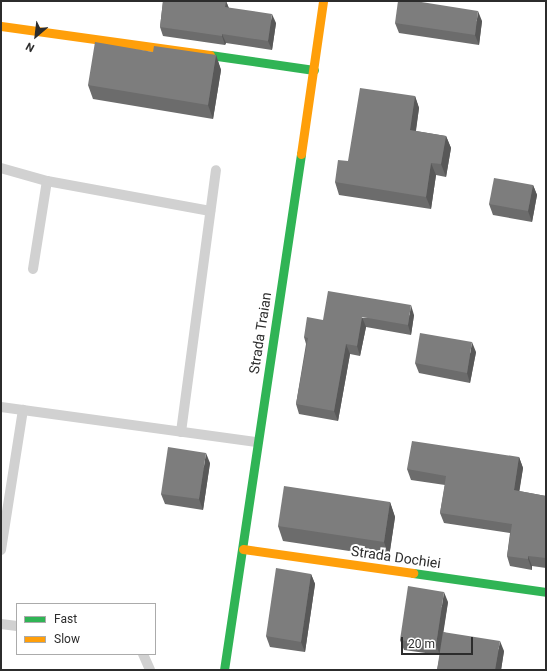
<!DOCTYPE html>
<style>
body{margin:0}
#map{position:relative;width:547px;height:671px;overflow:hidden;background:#fff;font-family:Roboto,sans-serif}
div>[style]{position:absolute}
.lane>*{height:10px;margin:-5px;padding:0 5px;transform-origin:5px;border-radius:5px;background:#d1d1d1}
.fast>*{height:9px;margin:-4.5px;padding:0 4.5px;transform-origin:4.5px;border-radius:4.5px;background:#30b455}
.slow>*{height:9px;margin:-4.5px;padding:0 4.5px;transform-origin:4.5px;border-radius:4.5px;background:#ff9f0a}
.wall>*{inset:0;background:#6c6c6c}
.shaded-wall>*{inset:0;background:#585858}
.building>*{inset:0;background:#7d7d7d}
span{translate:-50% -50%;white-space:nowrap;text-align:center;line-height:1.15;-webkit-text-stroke:4px #fff;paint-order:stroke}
.street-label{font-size:14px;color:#2c2c2c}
.frame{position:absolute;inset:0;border:2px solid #2c2c2c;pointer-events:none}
.legend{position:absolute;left:16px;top:603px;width:140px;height:52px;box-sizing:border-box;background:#fff;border:1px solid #ababab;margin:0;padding:5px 7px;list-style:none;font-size:12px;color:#2c2c2c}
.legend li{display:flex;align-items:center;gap:8px;height:20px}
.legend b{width:20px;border:1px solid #ababab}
.north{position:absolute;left:16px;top:16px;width:40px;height:40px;-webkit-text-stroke:3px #fff;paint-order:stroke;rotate:208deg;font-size:11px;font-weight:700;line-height:16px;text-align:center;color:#2c2c2c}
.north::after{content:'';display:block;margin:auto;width:14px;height:18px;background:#2c2c2c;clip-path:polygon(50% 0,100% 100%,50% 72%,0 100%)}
.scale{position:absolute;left:401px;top:637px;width:72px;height:18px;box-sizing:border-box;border:2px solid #2c2c2c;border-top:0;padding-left:5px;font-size:12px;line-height:14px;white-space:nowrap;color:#2c2c2c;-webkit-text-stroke:3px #fff;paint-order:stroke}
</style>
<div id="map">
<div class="lane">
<div style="left:1px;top:168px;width:48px;rotate:15.8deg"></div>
<div style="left:47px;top:181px;width:166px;rotate:10.4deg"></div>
<div style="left:33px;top:269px;width:89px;rotate:-81deg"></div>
<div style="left:1px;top:407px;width:259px;rotate:7.8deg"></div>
<div style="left:181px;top:432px;width:264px;rotate:-82.4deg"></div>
<div style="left:1px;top:550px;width:142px;rotate:-81.1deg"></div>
<div style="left:1px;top:624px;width:16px;rotate:7deg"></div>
<div style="left:143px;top:654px;width:17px;rotate:66deg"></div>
</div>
<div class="fast">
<div style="left:210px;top:55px;width:105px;rotate:8.2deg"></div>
<div style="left:413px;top:573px;width:134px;rotate:8.1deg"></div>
<div style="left:224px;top:670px;width:522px;rotate:-81.51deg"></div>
</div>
<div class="slow">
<div style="left:1px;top:26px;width:211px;rotate:7.9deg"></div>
<div style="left:301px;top:154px;width:155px;rotate:-81.8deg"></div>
<div style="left:243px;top:549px;width:172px;rotate:8deg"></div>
</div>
<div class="wall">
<div style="clip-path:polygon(163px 1px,226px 1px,229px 8px,276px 23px,272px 50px,226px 43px,225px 45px,163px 36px,160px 27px)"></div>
<div style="clip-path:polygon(482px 21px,479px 45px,399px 33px,395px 23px)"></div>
<div style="clip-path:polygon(153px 52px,216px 55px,221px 70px,213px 119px,93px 99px,88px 85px)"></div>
<div style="clip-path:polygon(415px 96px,419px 108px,416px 131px,446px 136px,451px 148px,446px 177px,436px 175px,431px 209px,339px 195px,335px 182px,348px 161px)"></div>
<div style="clip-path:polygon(533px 185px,537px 195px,532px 222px,493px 215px,489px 204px)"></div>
<div style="clip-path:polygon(414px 315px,411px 335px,366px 327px,360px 356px,350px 354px,338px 421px,299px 414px,296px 404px,306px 344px,304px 337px,323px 320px)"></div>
<div style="clip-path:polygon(476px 352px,470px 383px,419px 373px,415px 363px)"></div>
<div style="clip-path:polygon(519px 457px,523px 468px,519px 491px,546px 496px,546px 568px,532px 566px,532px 570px,510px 566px,507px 556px,510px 533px,444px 523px,440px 513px,445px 485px,411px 480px,407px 469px)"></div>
<div style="clip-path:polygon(210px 463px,203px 510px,165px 504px,161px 494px)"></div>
<div style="clip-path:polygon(390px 502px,395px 517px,389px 557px,283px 541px,278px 526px)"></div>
<div style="clip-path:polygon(311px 574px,315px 584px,305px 652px,270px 647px,266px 636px)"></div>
<div style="clip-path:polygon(448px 602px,443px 632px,504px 651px,501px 670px,437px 670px,440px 655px,404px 650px,400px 640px)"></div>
</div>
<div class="shaded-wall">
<div style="clip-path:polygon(226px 1px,229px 9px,225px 7px)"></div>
<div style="clip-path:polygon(478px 11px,482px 21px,479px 45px,475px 35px)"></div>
<div style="clip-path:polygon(272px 14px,276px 23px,272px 50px,268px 41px)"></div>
<div style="clip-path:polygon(222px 34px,226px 43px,225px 45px,222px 36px)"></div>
<div style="clip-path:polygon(216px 55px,221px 70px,213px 119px,208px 105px)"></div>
<div style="clip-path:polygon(415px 96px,419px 108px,414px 142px,410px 130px)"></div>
<div style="clip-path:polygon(446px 136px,451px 148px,446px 177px,441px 164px)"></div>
<div style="clip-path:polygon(431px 163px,436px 175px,431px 209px,426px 197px)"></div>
<div style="clip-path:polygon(533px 185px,537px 195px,532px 222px,528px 211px)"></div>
<div style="clip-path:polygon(411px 305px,414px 315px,411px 335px,408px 325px)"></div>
<div style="clip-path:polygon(362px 317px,366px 327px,360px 356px,357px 346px)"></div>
<div style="clip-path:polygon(472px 342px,476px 352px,470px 383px,467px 373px)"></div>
<div style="clip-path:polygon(346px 344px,350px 354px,338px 421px,334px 411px)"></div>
<div style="clip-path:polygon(206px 453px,210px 463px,203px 510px,199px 499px)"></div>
<div style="clip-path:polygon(519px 457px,523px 468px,518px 500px,514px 490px)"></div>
<div style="clip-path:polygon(390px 502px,395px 517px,389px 557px,384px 542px)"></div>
<div style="clip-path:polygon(528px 556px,532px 566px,532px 570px,528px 559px)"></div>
<div style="clip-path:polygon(311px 574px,315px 584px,305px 652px,301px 642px)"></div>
<div style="clip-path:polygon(444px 592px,448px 602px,440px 655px,436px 645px)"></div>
<div style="clip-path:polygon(500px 641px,504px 651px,501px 670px,495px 670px)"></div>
</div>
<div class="building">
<div style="clip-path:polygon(163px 1px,226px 1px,225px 7px,272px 14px,268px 41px,222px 34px,222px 36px,160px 27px)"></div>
<div style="clip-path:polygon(398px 1px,415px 1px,478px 11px,475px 35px,395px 23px)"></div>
<div style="clip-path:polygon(95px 42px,153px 52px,154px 46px,216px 55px,208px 105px,88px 85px)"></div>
<div style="clip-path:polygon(360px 88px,415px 96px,410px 130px,446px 136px,441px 164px,431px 163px,426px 197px,335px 182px,338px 160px,348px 161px)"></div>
<div style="clip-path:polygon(494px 178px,533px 185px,528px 211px,489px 204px)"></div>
<div style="clip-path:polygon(328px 291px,411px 305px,408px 325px,362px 317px,357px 346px,346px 344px,334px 411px,296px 404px,308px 338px,304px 337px,307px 317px,323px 320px)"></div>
<div style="clip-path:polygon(420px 333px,472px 342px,467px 373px,415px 363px)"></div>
<div style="clip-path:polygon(412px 441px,519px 457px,514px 490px,546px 496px,546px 558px,528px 556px,528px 559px,507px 556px,512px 524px,440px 513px,446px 476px,407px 469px)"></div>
<div style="clip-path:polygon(168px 447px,206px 453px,199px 499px,161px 494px)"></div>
<div style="clip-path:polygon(284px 486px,390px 502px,384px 542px,278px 526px)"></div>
<div style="clip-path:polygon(276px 568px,311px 574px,301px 642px,266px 636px)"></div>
<div style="clip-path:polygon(408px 586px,444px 592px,436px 645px,400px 640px)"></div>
<div style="clip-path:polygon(443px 632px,500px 641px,495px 670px,437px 670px)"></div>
</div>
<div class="street-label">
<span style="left:260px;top:333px;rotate:-81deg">Strada Traian</span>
<span style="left:396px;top:557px;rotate:8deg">Strada Dochiei</span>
</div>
<div class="frame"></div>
<ul class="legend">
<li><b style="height:5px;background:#30b455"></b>Fast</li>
<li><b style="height:5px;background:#ff9f0a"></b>Slow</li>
</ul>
<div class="north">N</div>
<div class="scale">20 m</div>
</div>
